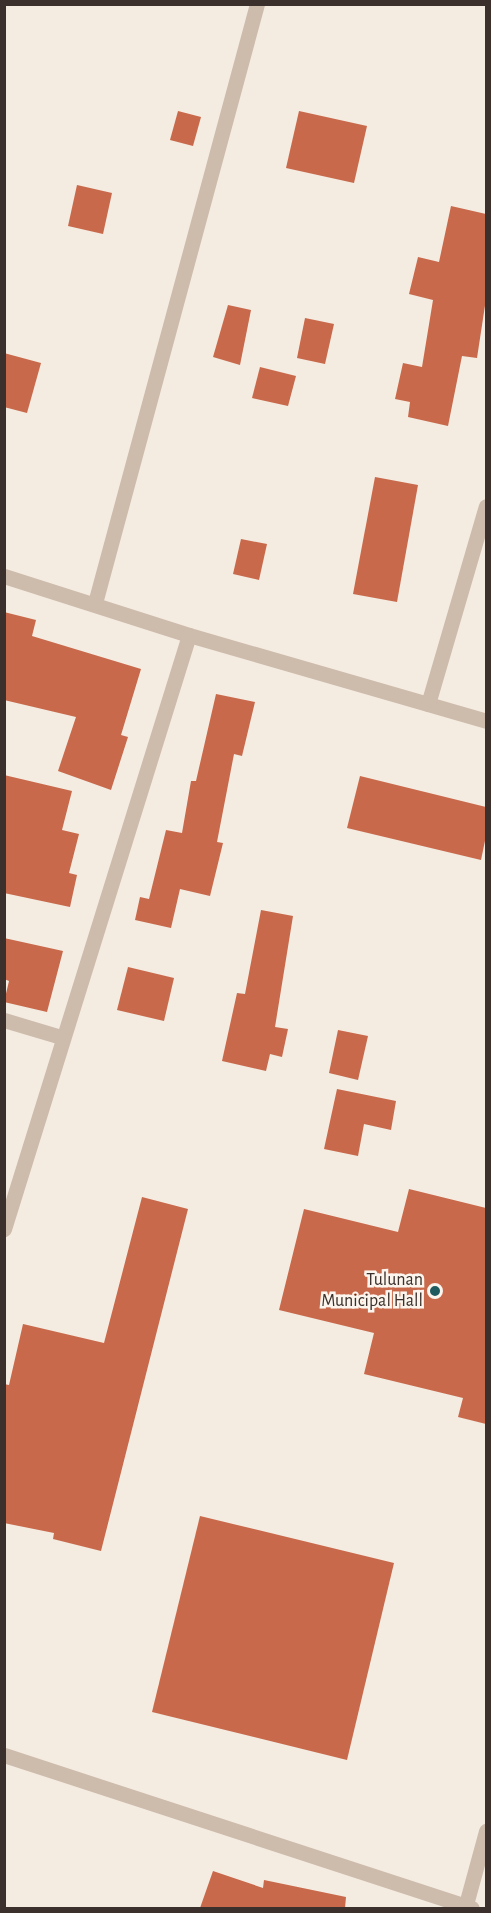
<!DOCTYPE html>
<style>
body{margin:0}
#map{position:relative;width:491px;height:1913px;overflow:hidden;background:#f4ebe1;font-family:"Alegreya Sans",sans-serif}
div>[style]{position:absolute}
.building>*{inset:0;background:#c8694b}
.minor>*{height:15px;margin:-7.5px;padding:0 7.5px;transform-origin:7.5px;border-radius:7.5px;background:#cdbbac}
.dots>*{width:16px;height:16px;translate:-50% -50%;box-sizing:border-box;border:3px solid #fbf5ee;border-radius:50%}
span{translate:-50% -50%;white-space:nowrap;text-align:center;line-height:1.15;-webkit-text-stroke:5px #fbf5ee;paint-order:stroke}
.poi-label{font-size:18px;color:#3b302b}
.right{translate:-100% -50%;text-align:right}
.frame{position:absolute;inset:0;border:6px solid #3b302b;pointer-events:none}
</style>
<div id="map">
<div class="building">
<div style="clip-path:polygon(178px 111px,201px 117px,193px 146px,170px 140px)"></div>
<div style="clip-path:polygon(299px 111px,367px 126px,354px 183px,286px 168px)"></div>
<div style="clip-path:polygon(77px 185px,112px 193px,103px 234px,68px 226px)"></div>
<div style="clip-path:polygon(451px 206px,486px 214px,486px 299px,477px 358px,462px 356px,448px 426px,408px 417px,410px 402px,395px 399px,403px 363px,422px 367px,433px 300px,409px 294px,418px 257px,439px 262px)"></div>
<div style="clip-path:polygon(228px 305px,251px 310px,240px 365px,213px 357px)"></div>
<div style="clip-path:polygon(305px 318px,334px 324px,325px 364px,297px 358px)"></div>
<div style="clip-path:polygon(4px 353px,41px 363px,27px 413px,4px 407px)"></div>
<div style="clip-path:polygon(260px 367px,296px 376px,288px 406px,252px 398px)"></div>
<div style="clip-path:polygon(375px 477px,418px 485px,397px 602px,353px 594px)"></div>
<div style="clip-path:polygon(241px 539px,267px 544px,259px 580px,233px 574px)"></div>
<div style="clip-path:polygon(4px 612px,36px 620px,32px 636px,141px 669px,121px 735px,128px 737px,111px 790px,58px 771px,76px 717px,4px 700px)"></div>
<div style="clip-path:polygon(216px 694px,255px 702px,242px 756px,234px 754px,217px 842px,223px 843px,210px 896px,180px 889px,171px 928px,135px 920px,140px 897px,149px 899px,166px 830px,182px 833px,191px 781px,196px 781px)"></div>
<div style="clip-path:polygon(4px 775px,72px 791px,62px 830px,79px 834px,69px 873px,77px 875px,70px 907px,4px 893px)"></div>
<div style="clip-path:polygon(360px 776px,486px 807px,486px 836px,481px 860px,347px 828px)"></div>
<div style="clip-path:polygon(261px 910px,293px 916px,275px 1027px,288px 1029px,282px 1057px,270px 1054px,266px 1071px,222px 1061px,237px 993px,245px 994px)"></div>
<div style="clip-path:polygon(4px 938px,63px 951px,47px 1012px,4px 1002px,9px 981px,4px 979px)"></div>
<div style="clip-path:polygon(128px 967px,174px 978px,164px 1021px,117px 1010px)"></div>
<div style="clip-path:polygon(338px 1030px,368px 1036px,358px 1080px,329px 1073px)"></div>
<div style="clip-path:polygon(337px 1089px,396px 1101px,391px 1130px,364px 1124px,358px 1156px,324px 1149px)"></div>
<div style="clip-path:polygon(409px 1189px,486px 1208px,486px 1424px,458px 1417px,463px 1398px,364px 1374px,374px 1333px,279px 1310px,304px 1209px,398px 1232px)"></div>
<div style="clip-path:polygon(142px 1197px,188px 1209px,101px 1551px,53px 1539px,54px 1533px,4px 1523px,4px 1384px,9px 1385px,23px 1324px,104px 1343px)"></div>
<div style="clip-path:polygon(200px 1516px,394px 1563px,347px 1760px,152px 1712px)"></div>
<div style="clip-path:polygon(213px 1871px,263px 1888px,264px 1880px,346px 1897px,345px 1908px,200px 1908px)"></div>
</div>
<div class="minor">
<div style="left:4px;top:576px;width:194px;rotate:17.7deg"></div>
<div style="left:189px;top:635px;width:309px;rotate:16.1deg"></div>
<div style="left:95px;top:603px;width:621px;rotate:-74.87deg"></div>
<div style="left:428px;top:704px;width:206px;rotate:-73.7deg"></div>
<div style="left:4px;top:1020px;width:59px;rotate:16.6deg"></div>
<div style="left:4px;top:1229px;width:622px;rotate:-72.7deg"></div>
<div style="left:4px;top:1755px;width:492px;rotate:18.1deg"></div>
<div style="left:465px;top:1908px;width:80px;rotate:-74.7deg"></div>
</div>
<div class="dots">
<div style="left:435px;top:1291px;background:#1f5a5e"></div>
</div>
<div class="poi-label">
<span class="right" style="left:423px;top:1291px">Tulunan<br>Municipal Hall</span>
</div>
<div class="frame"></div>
</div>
